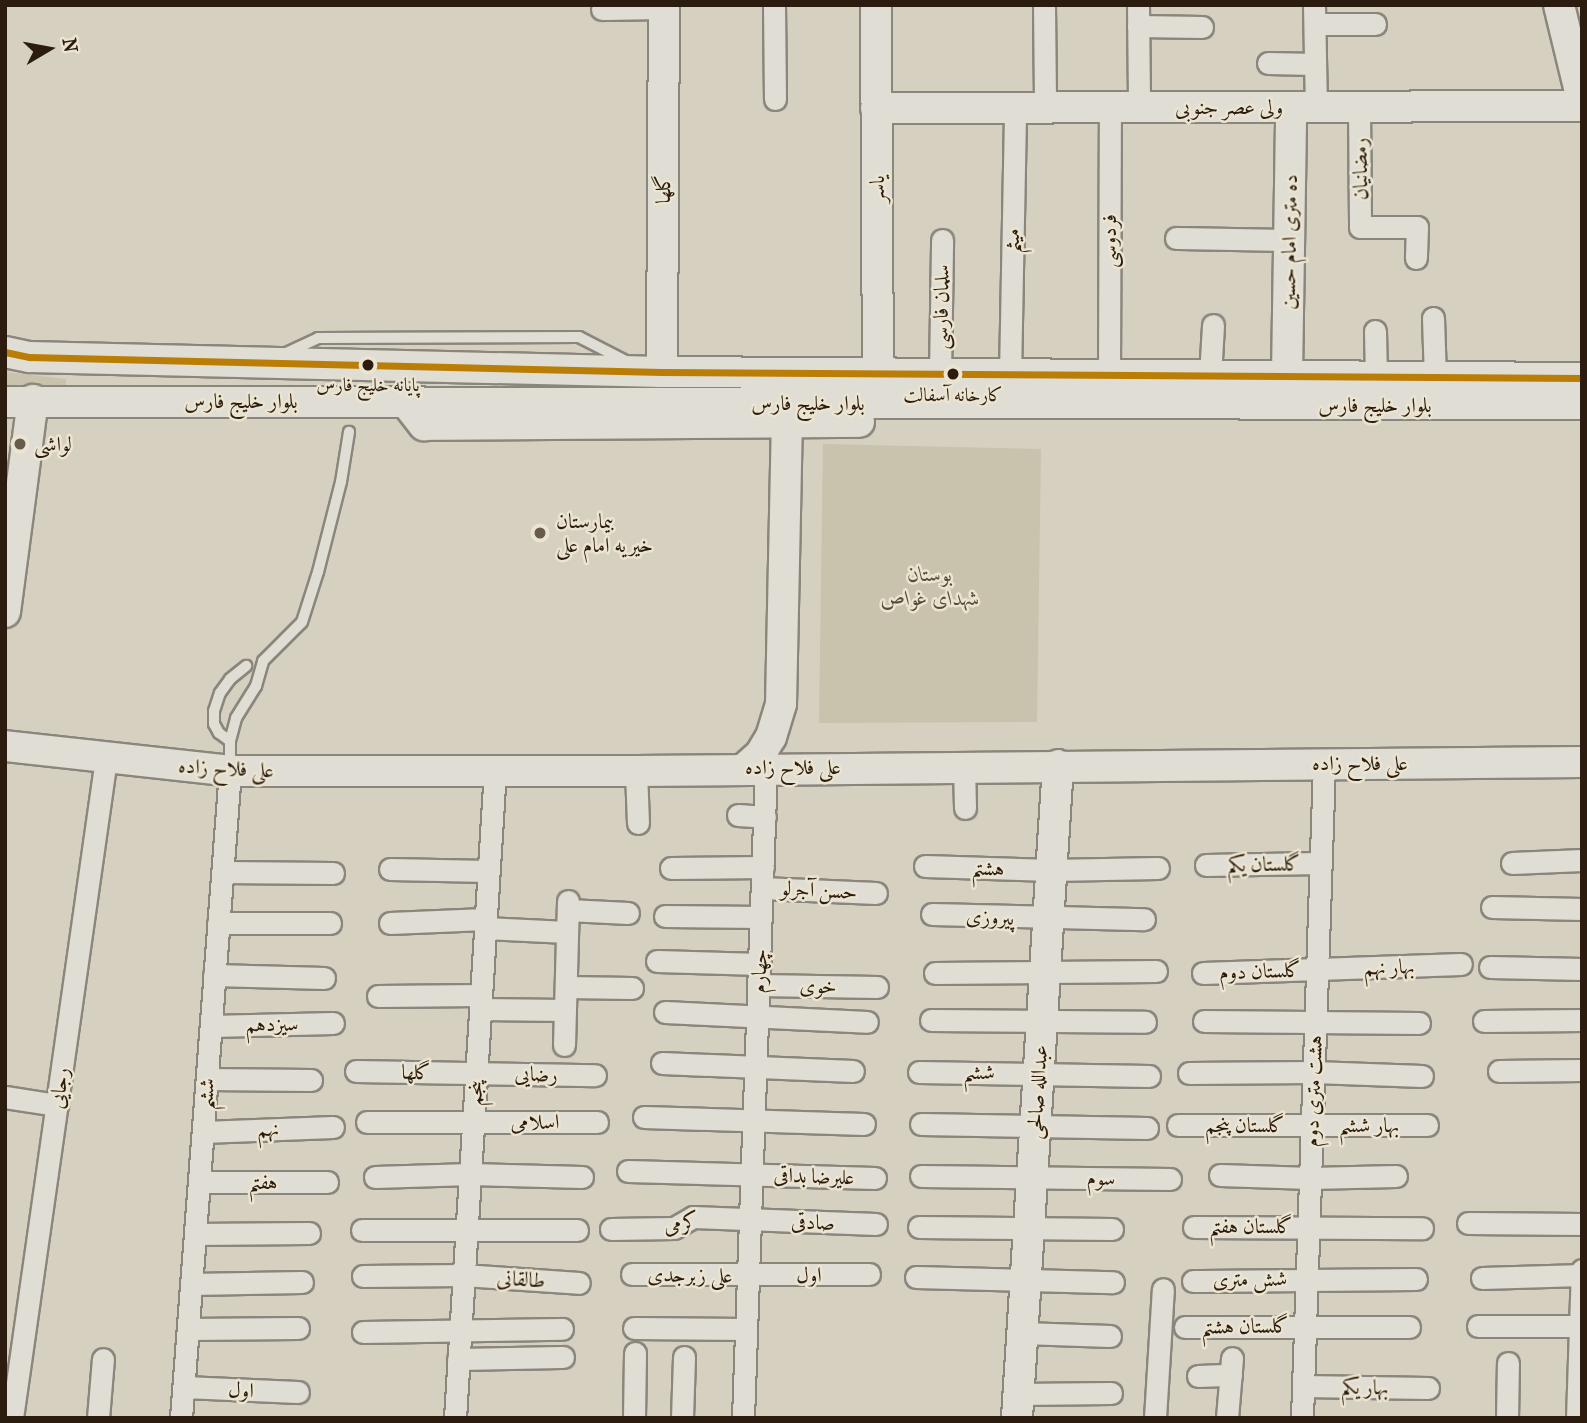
<!DOCTYPE html>
<meta charset="utf-8">
<style>
body{margin:0}
#map{position:relative;width:1587px;height:1423px;overflow:hidden;background:#d5d0c0;font-family:"IM FELL French Canon",Amiri,serif}
div>[style]{position:absolute}
.green>*{inset:0;background:#c9c2ac}
.roads{filter:drop-shadow(2px 0 #8b867c) drop-shadow(-2px 0 #8b867c) drop-shadow(0 2px #8b867c) drop-shadow(0 -2px #8b867c)}
.lane>*{height:10px;margin:-5px;padding:0 5px;transform-origin:5px;border-radius:5px;background:#e0ddd4}
.street>*{height:21px;margin:-10.5px;padding:0 10.5px;transform-origin:10.5px;border-radius:10.5px;background:#e0ddd4}
.secondary>*{height:30px;margin:-15px;padding:0 15px;transform-origin:15px;border-radius:15px;background:#e0ddd4}
.bus-1>*{height:7px;margin:-3.5px;padding:0 3.5px;transform-origin:3.5px;border-radius:3.5px;background:#ba7d05}
.dots>*{width:19px;height:19px;translate:-50% -50%;box-sizing:border-box;border:4px solid #eae4d0;border-radius:50%}
span{translate:-50% -50%;white-space:nowrap;text-align:center;line-height:1.15;-webkit-text-stroke:5px #eae4d0;paint-order:stroke}
.bus-label{font-size:19px;color:#2c1c10}
.street-label{font-size:21px;color:#2c1c10}
.poi-label{font-size:21px;color:#2c1c10}
.left{translate:0 -50%;text-align:left}
.park-label{font-size:21px;color:#584a3a;font-style:italic}
.frame{position:absolute;inset:0;border:7px solid #2c1c10;pointer-events:none}
.north{position:absolute;left:14px;top:14px;width:70px;height:70px;-webkit-text-stroke:5px #eae4d0;paint-order:stroke;rotate:80deg;font-size:19px;font-weight:700;line-height:28px;text-align:center;color:#2c1c10}
.north::after{content:'';display:block;margin:auto;width:24px;height:32px;background:#2c1c10;clip-path:polygon(50% 0,100% 100%,50% 72%,0 100%)}
</style>
<div id="map">
<div class="green">
<div style="clip-path:polygon(5px 372px,66px 379px,66px 388px,5px 388px)"></div>
<div style="clip-path:polygon(823px 444px,1041px 449px,1037px 722px,819px 723px)"></div>
</div>
<div class="roads">
<div class="lane">
<div style="left:284px;top:354px;width:38px;rotate:-25deg"></div>
<div style="left:318px;top:338px;width:261px;rotate:-0.2deg"></div>
<div style="left:579px;top:337px;width:53px;rotate:27.1deg"></div>
<div style="left:230px;top:741px;width:14px;rotate:-144deg"></div>
<div style="left:219px;top:733px;width:10px;rotate:-119deg"></div>
<div style="left:214px;top:724px;width:13px;rotate:-90deg"></div>
<div style="left:214px;top:711px;width:19px;rotate:-72deg"></div>
<div style="left:220px;top:693px;width:17px;rotate:-54deg"></div>
<div style="left:230px;top:679px;width:21px;rotate:-39deg"></div>
<div style="left:230px;top:768px;width:27px;rotate:-90deg"></div>
<div style="left:230px;top:741px;width:24px;rotate:-75deg"></div>
<div style="left:236px;top:718px;width:38px;rotate:-58deg"></div>
<div style="left:256px;top:686px;width:26px;rotate:-74deg"></div>
<div style="left:263px;top:661px;width:55px;rotate:-45deg"></div>
<div style="left:302px;top:622px;width:52px;rotate:-72.3deg"></div>
<div style="left:318px;top:572px;width:93px;rotate:-75.7deg"></div>
<div style="left:341px;top:482px;width:51px;rotate:-80.9deg"></div>
</div>
<div class="street">
<div style="left:774px;top:5px;width:94px;rotate:89.4deg"></div>
<div style="left:1044px;top:5px;width:103px;rotate:89.4deg"></div>
<div style="left:1138px;top:5px;width:103px;rotate:89.4deg"></div>
<div style="left:1314px;top:5px;width:102px;rotate:88.9deg"></div>
<div style="left:602px;top:9px;width:62px;rotate:-0.9deg"></div>
<div style="left:1315px;top:24px;width:60px"></div>
<div style="left:1138px;top:26px;width:64px;rotate:0.9deg"></div>
<div style="left:1268px;top:63px;width:47px;rotate:1.2deg"></div>
<div style="left:1359px;top:107px;width:120px;rotate:89.5deg"></div>
<div style="left:1360px;top:227px;width:57px"></div>
<div style="left:1417px;top:227px;width:31px;rotate:92deg"></div>
<div style="left:1176px;top:238px;width:113px;rotate:1deg"></div>
<div style="left:1433px;top:318px;width:59px;rotate:88.1deg"></div>
<div style="left:1375px;top:331px;width:46px;rotate:88.8deg"></div>
<div style="left:940px;top:374px;width:134px;rotate:-89.1deg"></div>
<div style="left:1010px;top:375px;width:267px;rotate:-88.9deg"></div>
<div style="left:1109px;top:375px;width:267px;rotate:-89.8deg"></div>
<div style="left:1210px;top:376px;width:51px;rotate:-86.6deg"></div>
<div style="left:964px;top:766px;width:42px;rotate:88.6deg"></div>
<div style="left:636px;top:771px;width:52px;rotate:87.8deg"></div>
<div style="left:738px;top:815px;width:27px;rotate:4deg"></div>
<div style="left:1512px;top:863px;width:70px;rotate:-2.5deg"></div>
<div style="left:1206px;top:865px;width:115px;rotate:-1deg"></div>
<div style="left:925px;top:866px;width:126px;rotate:1.8deg"></div>
<div style="left:1051px;top:870px;width:107px;rotate:-1.1deg"></div>
<div style="left:671px;top:868px;width:92px;rotate:-0.6deg"></div>
<div style="left:390px;top:869px;width:98px;rotate:1.2deg"></div>
<div style="left:222px;top:872px;width:111px;rotate:0.5deg"></div>
<div style="left:762px;top:888px;width:114px;rotate:2.5deg"></div>
<div style="left:1492px;top:907px;width:90px;rotate:1.3deg"></div>
<div style="left:568px;top:910px;width:60px;rotate:2.9deg"></div>
<div style="left:932px;top:914px;width:212px;rotate:1.4deg"></div>
<div style="left:665px;top:916px;width:96px;rotate:0.6deg"></div>
<div style="left:218px;top:923px;width:112px"></div>
<div style="left:390px;top:923px;width:95px;rotate:-2.4deg"></div>
<div style="left:485px;top:928px;width:82px;rotate:2.8deg"></div>
<div style="left:657px;top:961px;width:103px;rotate:1.7deg"></div>
<div style="left:1490px;top:967px;width:92px;rotate:1.2deg"></div>
<div style="left:935px;top:973px;width:221px;rotate:-0.5deg"></div>
<div style="left:1203px;top:973px;width:258px;rotate:-2deg"></div>
<div style="left:214px;top:975px;width:110px;rotate:1.6deg"></div>
<div style="left:759px;top:985px;width:118px;rotate:1deg"></div>
<div style="left:566px;top:987px;width:66px;rotate:0.9deg"></div>
<div style="left:378px;top:996px;width:103px;rotate:-0.6deg"></div>
<div style="left:480px;top:1009px;width:85px;rotate:0.7deg"></div>
<div style="left:665px;top:1012px;width:202px;rotate:2.8deg"></div>
<div style="left:931px;top:1020px;width:214px;rotate:0.5deg"></div>
<div style="left:1204px;top:1021px;width:215px;rotate:0.5deg"></div>
<div style="left:1484px;top:1021px;width:98px;rotate:-0.6deg"></div>
<div style="left:211px;top:1026px;width:122px;rotate:-1.4deg"></div>
<div style="left:564px;top:1045px;width:144px;rotate:-88.4deg"></div>
<div style="left:662px;top:1063px;width:191px;rotate:2.4deg"></div>
<div style="left:356px;top:1071px;width:239px;rotate:1deg"></div>
<div style="left:1499px;top:1071px;width:83px;rotate:-0.7deg"></div>
<div style="left:919px;top:1072px;width:230px;rotate:1deg"></div>
<div style="left:1189px;top:1073px;width:125px;rotate:-0.5deg"></div>
<div style="left:1314px;top:1072px;width:108px;rotate:2.1deg"></div>
<div style="left:207px;top:1079px;width:104px;rotate:0.6deg"></div>
<div style="left:5px;top:1097px;width:53px;rotate:8.7deg"></div>
<div style="left:644px;top:1117px;width:220px;rotate:1.8deg"></div>
<div style="left:367px;top:1122px;width:230px"></div>
<div style="left:921px;top:1124px;width:226px;rotate:1deg"></div>
<div style="left:1178px;top:1125px;width:249px"></div>
<div style="left:203px;top:1132px;width:130px;rotate:-2.2deg"></div>
<div style="left:628px;top:1171px;width:247px;rotate:1.6deg"></div>
<div style="left:1220px;top:1175px;width:90px;rotate:1.9deg"></div>
<div style="left:1310px;top:1178px;width:86px;rotate:-1.3deg"></div>
<div style="left:921px;top:1176px;width:249px;rotate:0.7deg"></div>
<div style="left:375px;top:1177px;width:95px;rotate:-1.8deg"></div>
<div style="left:470px;top:1174px;width:112px;rotate:1.5deg"></div>
<div style="left:199px;top:1182px;width:128px"></div>
<div style="left:1468px;top:1223px;width:114px;rotate:0.5deg"></div>
<div style="left:919px;top:1227px;width:193px;rotate:0.6deg"></div>
<div style="left:1194px;top:1227px;width:228px;rotate:0.3deg"></div>
<div style="left:611px;top:1229px;width:63px;rotate:-0.9deg"></div>
<div style="left:674px;top:1228px;width:22px;rotate:-30deg"></div>
<div style="left:693px;top:1217px;width:183px;rotate:2.2deg"></div>
<div style="left:362px;top:1230px;width:215px"></div>
<div style="left:195px;top:1234px;width:114px;rotate:-0.5deg"></div>
<div style="left:632px;top:1274px;width:237px"></div>
<div style="left:363px;top:1276px;width:100px;rotate:-0.6deg"></div>
<div style="left:463px;top:1275px;width:116px;rotate:3.9deg"></div>
<div style="left:916px;top:1277px;width:197px;rotate:1.5deg"></div>
<div style="left:1482px;top:1278px;width:100px;rotate:-1.7deg"></div>
<div style="left:1193px;top:1281px;width:223px;rotate:-0.5deg"></div>
<div style="left:191px;top:1284px;width:111px;rotate:-1deg"></div>
<div style="left:1478px;top:1326px;width:104px"></div>
<div style="left:1185px;top:1327px;width:224px"></div>
<div style="left:634px;top:1328px;width:112px;rotate:0.5deg"></div>
<div style="left:188px;top:1329px;width:110px;rotate:-0.5deg"></div>
<div style="left:363px;top:1332px;width:199px;rotate:-0.9deg"></div>
<div style="left:1023px;top:1333px;width:87px;rotate:2deg"></div>
<div style="left:458px;top:1359px;width:105px;rotate:-1.1deg"></div>
<div style="left:1198px;top:1376px;width:33px;rotate:-2deg"></div>
<div style="left:1303px;top:1386px;width:125px;rotate:0.9deg"></div>
<div style="left:184px;top:1387px;width:114px;rotate:2.5deg"></div>
<div style="left:1019px;top:1394px;width:92px;rotate:-0.6deg"></div>
<div style="left:12px;top:1418px;width:667px;rotate:-81.89deg"></div>
<div style="left:98px;top:1418px;width:59px;rotate:-85.2deg"></div>
<div style="left:181px;top:1418px;width:649px;rotate:-85.67deg"></div>
<div style="left:455px;top:1418px;width:650px;rotate:-86.47deg"></div>
<div style="left:634px;top:1418px;width:65px;rotate:-89.1deg"></div>
<div style="left:682px;top:1418px;width:61px;rotate:-88.1deg"></div>
<div style="left:743px;top:1418px;width:651px;rotate:-87.98deg"></div>
<div style="left:1155px;top:1418px;width:129px;rotate:-86.5deg"></div>
<div style="left:1227px;top:1418px;width:60px;rotate:-85.2deg"></div>
<div style="left:1302px;top:1418px;width:654px;rotate:-88.07deg"></div>
<div style="left:1507px;top:1418px;width:55px;rotate:-89deg"></div>
<div style="left:1577px;top:1418px;width:148px;rotate:-88.1deg"></div>
</div>
<div class="secondary">
<div style="left:876px;top:5px;width:369px;rotate:89.7deg"></div>
<div style="left:1559px;top:5px;width:98px;rotate:76.4deg"></div>
<div style="left:876px;top:108px;width:706px;rotate:-0.16deg"></div>
<div style="left:5px;top:352px;width:25px;rotate:12deg"></div>
<div style="left:29px;top:357px;width:633px;rotate:1.36deg"></div>
<div style="left:662px;top:372px;width:920px;rotate:0.37deg"></div>
<div style="left:662px;top:372px;width:367px;rotate:-89.7deg"></div>
<div style="left:1287px;top:376px;width:269px;rotate:-89.1deg"></div>
<div style="left:405px;top:401px;width:31px;rotate:52deg"></div>
<div style="left:424px;top:425px;width:435px;rotate:-0.4deg"></div>
<div style="left:5px;top:402px;width:1577px;rotate:0.07deg"></div>
<div style="left:5px;top:612px;width:214px;rotate:-82.5deg"></div>
<div style="left:5px;top:746px;width:226px;rotate:6.3deg"></div>
<div style="left:230px;top:771px;width:406px"></div>
<div style="left:636px;top:771px;width:946px;rotate:-0.55deg"></div>
<div style="left:746px;top:767px;width:18px;rotate:-41deg"></div>
<div style="left:760px;top:755px;width:21px;rotate:-59deg"></div>
<div style="left:771px;top:737px;width:34px;rotate:-73deg"></div>
<div style="left:781px;top:704px;width:280px;rotate:-88.8deg"></div>
<div style="left:1017px;top:1418px;width:654px;rotate:-86.41deg"></div>
</div>
</div>
<div class="bus-1">
<div style="left:5px;top:352px;width:25px;rotate:12deg"></div>
<div style="left:29px;top:357px;width:633px;rotate:1.36deg"></div>
<div style="left:662px;top:372px;width:920px;rotate:0.37deg"></div>
</div>
<div class="dots">
<div style="left:368px;top:365px;background:#2c1c10"></div>
<div style="left:953px;top:374px;background:#2c1c10"></div>
<div style="left:20px;top:444px;background:#675b4e"></div>
<div style="left:540px;top:533px;background:#675b4e"></div>
</div>
<div class="bus-label">
<span style="left:368px;top:386px">پایانه خلیج فارس</span>
<span style="left:953px;top:396px">کارخانه آسفالت</span>
</div>
<div class="street-label">
<span style="left:1229px;top:107px">ولی عصر جنوبی</span>
<span style="left:1360px;top:169px;rotate:-91deg">رمضانیان</span>
<span style="left:663px;top:189px;rotate:-90deg">گلها</span>
<span style="left:877px;top:189px;rotate:-90deg">یاسر</span>
<span style="left:1012px;top:241px;rotate:-89deg">میثم</span>
<span style="left:1109px;top:241px;rotate:-90deg">فردوسی</span>
<span style="left:1289px;top:242px;rotate:-89deg">ده متری امام حسین</span>
<span style="left:941px;top:307px;rotate:-89deg">سلمان فارسی</span>
<span style="left:241px;top:401px">بلوار خلیج فارس</span>
<span style="left:808px;top:403px">بلوار خلیج فارس</span>
<span style="left:1375px;top:405px">بلوار خلیج فارس</span>
<span style="left:1360px;top:763px">علی فلاح زاده</span>
<span style="left:793px;top:767px">علی فلاح زاده</span>
<span style="left:226px;top:768px;rotate:3deg">علی فلاح زاده</span>
<span style="left:1264px;top:864px;rotate:-1deg">گلستان یکم</span>
<span style="left:988px;top:868px;rotate:2deg">هشتم</span>
<span style="left:819px;top:890px;rotate:3deg">حسن آجرلو</span>
<span style="left:990px;top:917px;rotate:2deg">پیروزی</span>
<span style="left:1389px;top:967px;rotate:-2deg">بهار نهم</span>
<span style="left:759px;top:971px;rotate:-88deg">چهارم</span>
<span style="left:1260px;top:971px;rotate:-2deg">گلستان دوم</span>
<span style="left:818px;top:986px;rotate:1deg">خوی</span>
<span style="left:272px;top:1024px;rotate:-1deg">سیزدهم</span>
<span style="left:416px;top:1072px;rotate:1deg">گلها</span>
<span style="left:979px;top:1072px">ششم</span>
<span style="left:536px;top:1074px;rotate:1deg">رضایی</span>
<span style="left:59px;top:1088px;rotate:-82deg">رجایی</span>
<span style="left:1313px;top:1091px;rotate:-88deg">هشت متری دوم</span>
<span style="left:1037px;top:1092px;rotate:-86deg">عبدالله صالحی</span>
<span style="left:475px;top:1093px;rotate:-86deg">پنجم</span>
<span style="left:206px;top:1094px;rotate:-86deg">ششم</span>
<span style="left:535px;top:1122px;rotate:-1deg">اسلامی</span>
<span style="left:1245px;top:1125px">گلستان پنجم</span>
<span style="left:1369px;top:1125px">بهار ششم</span>
<span style="left:268px;top:1129px;rotate:-2deg">نهم</span>
<span style="left:814px;top:1176px;rotate:2deg">علیرضا بداقی</span>
<span style="left:1101px;top:1178px;rotate:1deg">سوم</span>
<span style="left:263px;top:1182px">هفتم</span>
<span style="left:813px;top:1222px;rotate:2deg">صادقی</span>
<span style="left:681px;top:1223px;rotate:-11deg">کرمی</span>
<span style="left:1251px;top:1226px">گلستان هفتم</span>
<span style="left:690px;top:1275px;rotate:1deg">علی زبرجدی</span>
<span style="left:809px;top:1275px;rotate:-1deg">اول</span>
<span style="left:521px;top:1279px;rotate:4deg">طالقانی</span>
<span style="left:1250px;top:1279px;rotate:-1deg">شش متری</span>
<span style="left:1245px;top:1326px;rotate:-1deg">گلستان هشتم</span>
<span style="left:1365px;top:1387px;rotate:1deg">بهار یکم</span>
<span style="left:241px;top:1390px;rotate:3deg">اول</span>
</div>
<div class="poi-label">
<span class="left" style="left:34px;top:444px">لواشی</span>
<span class="left" style="left:556px;top:533px">بیمارستان<br>خیریه امام علی</span>
</div>
<div class="park-label">
<span style="left:930px;top:586px">بوستان<br>شهدای غواص</span>
</div>
<div class="frame"></div>
<div class="north">N</div>
</div>
